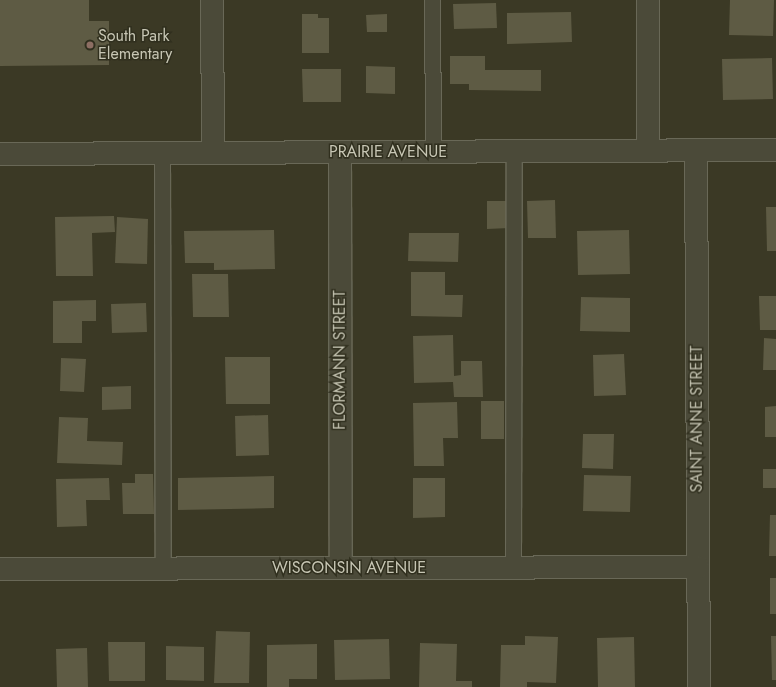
<!DOCTYPE html>
<style>
body{margin:0}
#map{position:relative;width:776px;height:687px;overflow:hidden;background:#3b3925;font-family:Jost,sans-serif}
div>[style]{position:absolute}
.building>*{inset:0;background:#5e5b44}
.roads{filter:drop-shadow(1px 0 #696857) drop-shadow(-1px 0 #696857) drop-shadow(0 1px #696857) drop-shadow(0 -1px #696857)}
.service>*{height:15px;margin:-7.5px;padding:0 7.5px;transform-origin:7.5px;border-radius:7.5px;background:#4b4a39}
.minor>*{height:22px;margin:-11px;padding:0 11px;transform-origin:11px;border-radius:11px;background:#4b4a39}
.dots>*{width:11px;height:11px;translate:-50% -50%;box-sizing:border-box;border:2px solid #302f1e;border-radius:50%}
span{translate:-50% -50%;white-space:nowrap;text-align:center;line-height:1.15;-webkit-text-stroke:3px #302f1e;paint-order:stroke}
.poi-label{font-size:16px;color:#c7c6b4}
.left{translate:0 -50%;text-align:left}
.street-label{font-size:16px;color:#c7c6b4}
</style>
<div id="map">
<div class="building">
<div style="clip-path:polygon(0 0,89px 0,89px 21px,109px 21px,109px 65px,0 66px)"></div>
<div style="clip-path:polygon(730px 0,774px 0,773px 36px,729px 35px)"></div>
<div style="clip-path:polygon(496px 3px,497px 28px,454px 29px,453px 4px)"></div>
<div style="clip-path:polygon(571px 12px,572px 42px,507px 44px,507px 13px)"></div>
<div style="clip-path:polygon(302px 14px,318px 14px,318px 18px,329px 18px,329px 53px,302px 53px)"></div>
<div style="clip-path:polygon(387px 14px,387px 32px,367px 32px,366px 15px)"></div>
<div style="clip-path:polygon(450px 56px,485px 56px,485px 70px,541px 70px,541px 91px,469px 90px,469px 84px,450px 84px)"></div>
<div style="clip-path:polygon(772px 58px,773px 99px,723px 100px,722px 59px)"></div>
<div style="clip-path:polygon(366px 66px,395px 67px,395px 94px,366px 93px)"></div>
<div style="clip-path:polygon(302px 69px,341px 69px,341px 102px,303px 102px)"></div>
<div style="clip-path:polygon(555px 200px,556px 238px,528px 238px,527px 201px)"></div>
<div style="clip-path:polygon(487px 201px,509px 201px,509px 228px,487px 229px)"></div>
<div style="clip-path:polygon(766px 207px,776px 207px,776px 251px,767px 251px)"></div>
<div style="clip-path:polygon(114px 216px,115px 232px,92px 233px,93px 276px,56px 276px,55px 217px)"></div>
<div style="clip-path:polygon(117px 217px,148px 219px,147px 264px,115px 263px)"></div>
<div style="clip-path:polygon(274px 230px,275px 269px,214px 270px,214px 263px,185px 263px,184px 231px)"></div>
<div style="clip-path:polygon(629px 230px,630px 274px,578px 275px,577px 231px)"></div>
<div style="clip-path:polygon(409px 233px,459px 233px,458px 262px,408px 261px)"></div>
<div style="clip-path:polygon(411px 272px,445px 272px,445px 295px,463px 295px,462px 317px,411px 316px)"></div>
<div style="clip-path:polygon(192px 274px,228px 274px,229px 317px,193px 317px)"></div>
<div style="clip-path:polygon(759px 296px,776px 296px,776px 330px,760px 330px)"></div>
<div style="clip-path:polygon(581px 297px,630px 298px,630px 332px,580px 331px)"></div>
<div style="clip-path:polygon(96px 300px,96px 321px,82px 321px,82px 343px,53px 343px,53px 301px)"></div>
<div style="clip-path:polygon(146px 303px,147px 332px,112px 333px,111px 304px)"></div>
<div style="clip-path:polygon(453px 335px,454px 376px,461px 375px,461px 361px,482px 361px,483px 397px,454px 397px,453px 382px,414px 383px,413px 336px)"></div>
<div style="clip-path:polygon(764px 338px,776px 339px,776px 370px,763px 370px)"></div>
<div style="clip-path:polygon(624px 354px,626px 395px,594px 396px,593px 355px)"></div>
<div style="clip-path:polygon(225px 357px,270px 357px,270px 404px,226px 404px)"></div>
<div style="clip-path:polygon(61px 358px,86px 359px,84px 392px,60px 391px)"></div>
<div style="clip-path:polygon(131px 386px,131px 409px,102px 410px,102px 387px)"></div>
<div style="clip-path:polygon(481px 401px,504px 401px,504px 439px,481px 439px)"></div>
<div style="clip-path:polygon(457px 402px,458px 438px,443px 438px,444px 466px,414px 466px,413px 403px)"></div>
<div style="clip-path:polygon(776px 406px,776px 437px,765px 437px,765px 407px)"></div>
<div style="clip-path:polygon(268px 415px,269px 455px,236px 456px,235px 416px)"></div>
<div style="clip-path:polygon(59px 417px,88px 418px,87px 441px,123px 442px,122px 465px,57px 463px)"></div>
<div style="clip-path:polygon(583px 434px,614px 434px,613px 469px,582px 468px)"></div>
<div style="clip-path:polygon(763px 469px,776px 469px,776px 488px,763px 488px)"></div>
<div style="clip-path:polygon(135px 474px,153px 474px,154px 514px,123px 514px,122px 483px,135px 483px)"></div>
<div style="clip-path:polygon(584px 475px,631px 476px,630px 512px,583px 511px)"></div>
<div style="clip-path:polygon(274px 476px,274px 508px,178px 510px,178px 478px)"></div>
<div style="clip-path:polygon(109px 478px,110px 500px,86px 500px,87px 526px,57px 527px,56px 479px)"></div>
<div style="clip-path:polygon(413px 478px,445px 478px,445px 517px,413px 518px)"></div>
<div style="clip-path:polygon(770px 515px,776px 515px,776px 556px,769px 556px)"></div>
<div style="clip-path:polygon(770px 578px,776px 578px,776px 614px,770px 614px)"></div>
<div style="clip-path:polygon(216px 631px,250px 632px,249px 683px,214px 683px)"></div>
<div style="clip-path:polygon(525px 636px,558px 637px,556px 683px,527px 682px,527px 687px,500px 687px,501px 645px,525px 645px)"></div>
<div style="clip-path:polygon(771px 636px,776px 636px,776px 680px,772px 680px)"></div>
<div style="clip-path:polygon(634px 637px,635px 687px,598px 687px,597px 638px)"></div>
<div style="clip-path:polygon(389px 639px,390px 679px,335px 680px,334px 640px)"></div>
<div style="clip-path:polygon(108px 642px,145px 642px,145px 681px,109px 681px)"></div>
<div style="clip-path:polygon(420px 643px,457px 644px,456px 681px,472px 681px,472px 687px,419px 687px)"></div>
<div style="clip-path:polygon(317px 644px,317px 679px,289px 679px,289px 687px,267px 687px,267px 645px)"></div>
<div style="clip-path:polygon(166px 646px,204px 647px,204px 681px,166px 680px)"></div>
<div style="clip-path:polygon(87px 648px,88px 687px,57px 687px,56px 649px)"></div>
</div>
<div class="roads">
<div class="service">
<div style="left:432px;top:0;width:152px;rotate:89.6deg"></div>
<div style="left:162px;top:153px;width:416px;rotate:89.9deg"></div>
<div style="left:513px;top:567px;width:416px;rotate:-89.9deg"></div>
</div>
<div class="minor">
<div style="left:212px;top:0;width:153px;rotate:89.6deg"></div>
<div style="left:648px;top:0;width:151px;rotate:90deg"></div>
<div style="left:696px;top:151px;width:536px;rotate:89.68deg"></div>
<div style="left:340px;top:152px;width:416px;rotate:89.9deg"></div>
<div style="left:0;top:154px;width:776px;rotate:-0.3deg"></div>
<div style="left:0;top:569px;width:698px;rotate:-0.16deg"></div>
</div>
</div>
<div class="dots">
<div style="left:90px;top:45px;background:#8d6e63"></div>
</div>
<div class="poi-label">
<span class="left" style="left:98px;top:45px">South Park<br>Elementary</span>
</div>
<div class="street-label">
<span style="left:388px;top:152px">PRAIRIE AVENUE</span>
<span style="left:340px;top:360px;rotate:-90deg">FLORMANN STREET</span>
<span style="left:697px;top:419px;rotate:-90deg">SAINT ANNE STREET</span>
<span style="left:349px;top:568px">WISCONSIN AVENUE</span>
</div>
</div>
